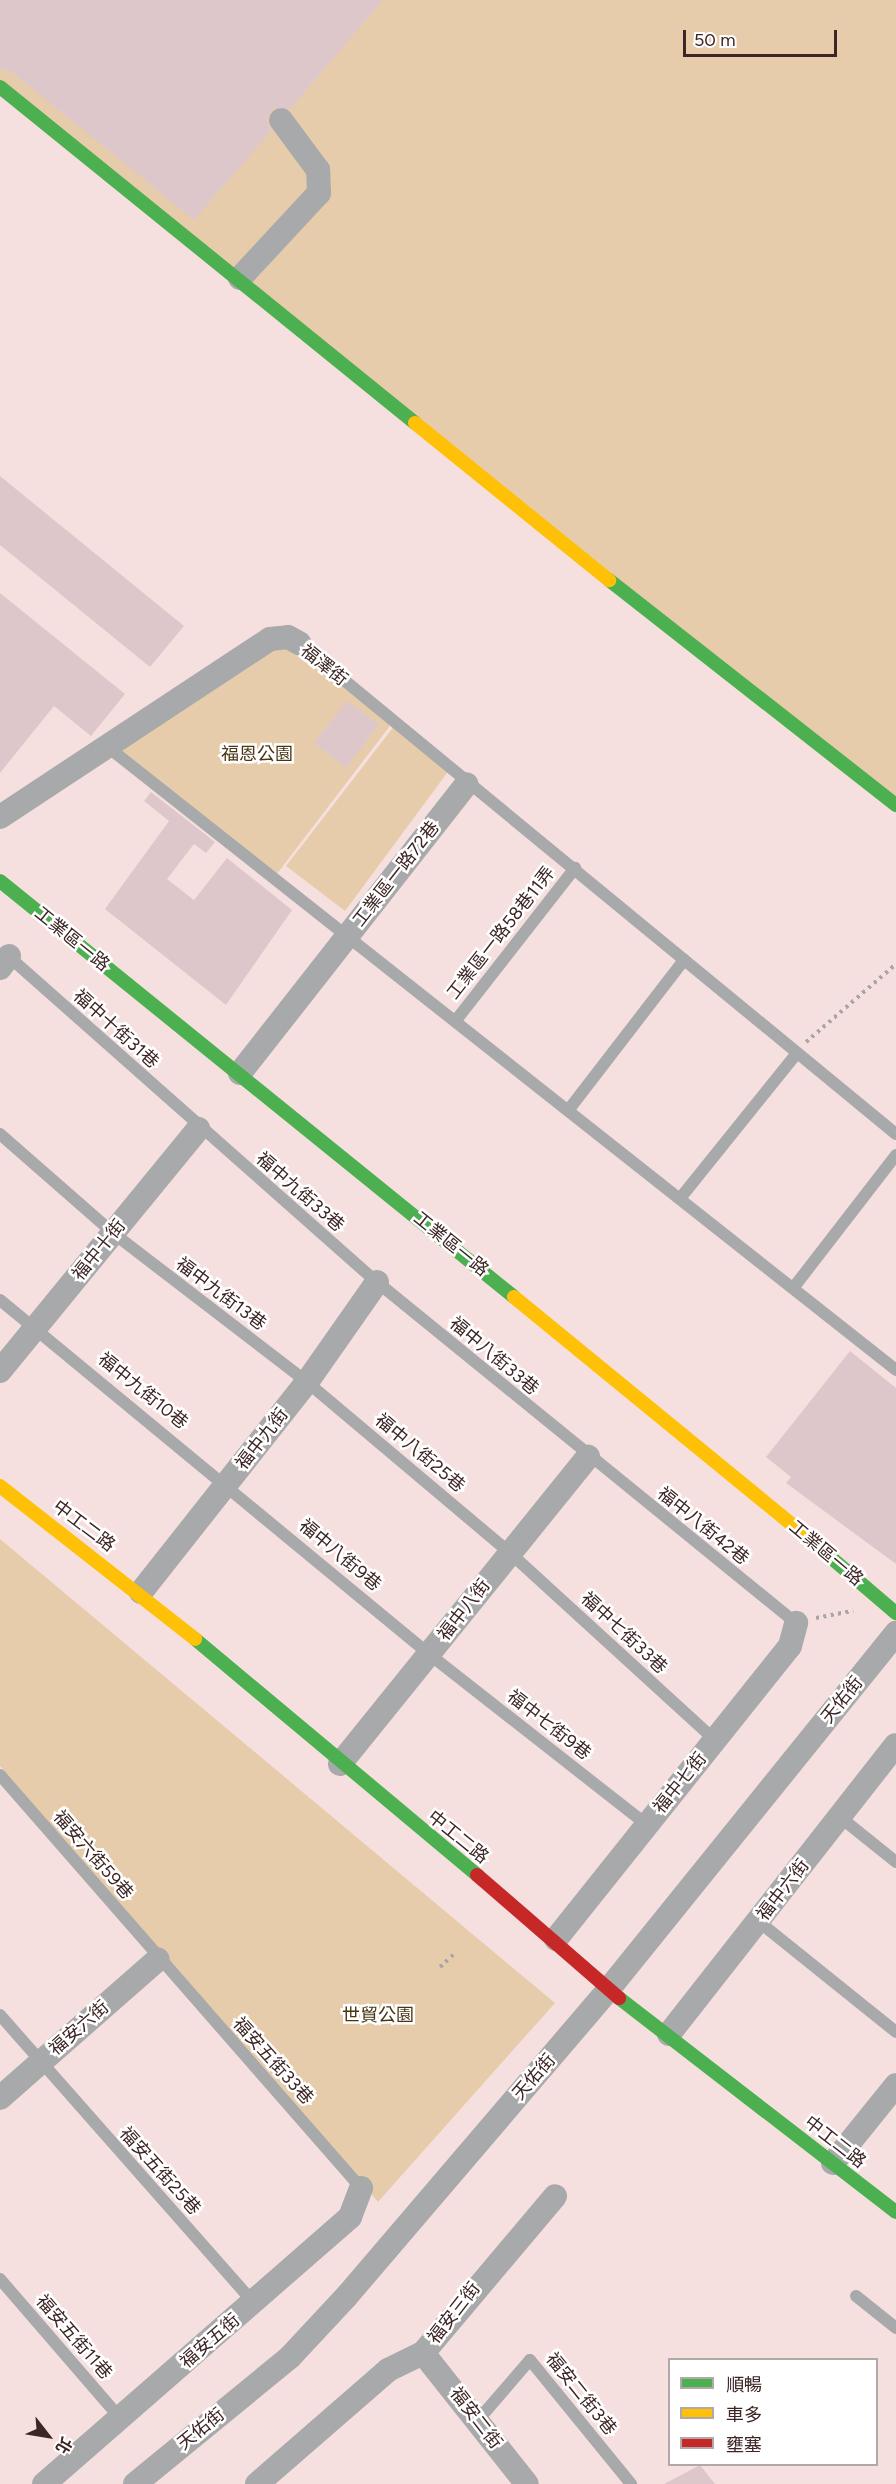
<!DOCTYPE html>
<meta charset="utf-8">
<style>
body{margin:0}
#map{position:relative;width:896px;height:2484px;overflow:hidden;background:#f6e0df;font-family:Figtree,"Noto Sans TC",sans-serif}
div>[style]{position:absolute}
.green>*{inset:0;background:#e7ccab}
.building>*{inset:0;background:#ddc7ca}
.path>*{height:4px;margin-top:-2px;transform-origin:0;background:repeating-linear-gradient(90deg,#a8a5a6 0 3px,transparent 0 7.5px)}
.lane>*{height:12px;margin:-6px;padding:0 6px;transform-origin:6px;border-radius:6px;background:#a8a9aa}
.street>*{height:24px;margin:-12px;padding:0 12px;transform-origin:12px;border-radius:12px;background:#a8a9aa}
.fast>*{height:14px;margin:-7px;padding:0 7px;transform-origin:7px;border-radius:7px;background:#4caf50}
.slow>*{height:14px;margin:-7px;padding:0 7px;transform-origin:7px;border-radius:7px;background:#ffc107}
.jam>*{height:14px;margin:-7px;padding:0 7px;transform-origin:7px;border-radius:7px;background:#c62828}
span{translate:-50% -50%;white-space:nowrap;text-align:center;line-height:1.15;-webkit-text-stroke:5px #fff;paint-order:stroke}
.street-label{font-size:18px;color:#3c2524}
.park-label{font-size:18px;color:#483613}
.legend{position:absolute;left:668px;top:2358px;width:210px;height:108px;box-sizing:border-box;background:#fff;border:2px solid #b1a8a7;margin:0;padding:8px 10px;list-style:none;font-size:18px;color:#3c2524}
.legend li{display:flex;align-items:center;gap:12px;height:30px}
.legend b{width:30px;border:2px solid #b1a8a7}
.north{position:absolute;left:18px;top:2406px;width:60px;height:60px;-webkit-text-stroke:4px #fff;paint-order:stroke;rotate:121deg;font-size:16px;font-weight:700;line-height:24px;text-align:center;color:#3c2524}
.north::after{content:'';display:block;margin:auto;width:21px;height:27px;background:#3c2524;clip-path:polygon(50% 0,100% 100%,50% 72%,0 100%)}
.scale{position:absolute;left:683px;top:30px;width:154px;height:27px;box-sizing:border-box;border:3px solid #3c2524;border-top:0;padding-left:8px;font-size:18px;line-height:21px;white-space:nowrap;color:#3c2524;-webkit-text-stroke:4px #fff;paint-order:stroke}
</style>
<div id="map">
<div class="green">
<div style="clip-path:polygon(0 0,896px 0,896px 805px,0 82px)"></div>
<div style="clip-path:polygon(288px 637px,396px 718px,273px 879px,109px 748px)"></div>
<div style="clip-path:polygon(395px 725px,450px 769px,345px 911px,286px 866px)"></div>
<div style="clip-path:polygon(0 1539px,555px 2003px,378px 2202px,0 1766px)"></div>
</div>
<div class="building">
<div style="clip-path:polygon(0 0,383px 0,290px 109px,272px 109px,267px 121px,271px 131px,194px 220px,12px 72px,0 69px)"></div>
<div style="clip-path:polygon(0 476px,184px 626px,150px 667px,0 545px)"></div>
<div style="clip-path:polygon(0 593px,125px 694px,91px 736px,54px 706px,0 773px)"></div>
<div style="clip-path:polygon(347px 701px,379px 724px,346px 768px,314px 743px)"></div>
<div style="clip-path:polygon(151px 792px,215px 842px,206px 853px,194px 844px,167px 879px,194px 900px,227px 858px,292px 910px,226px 1005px,105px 909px,169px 821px,144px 801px)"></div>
<div style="clip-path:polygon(850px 1351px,896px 1388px,896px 1564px,786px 1483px,791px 1477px,766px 1457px)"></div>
<div style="clip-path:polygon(700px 2465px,715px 2484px,664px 2484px)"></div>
</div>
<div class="path">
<div style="left:806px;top:1042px;width:119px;rotate:-40.9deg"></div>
<div style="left:816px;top:1618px;width:38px;rotate:-11deg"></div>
<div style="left:440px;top:1967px;width:18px;rotate:-43deg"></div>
</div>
<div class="lane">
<div style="left:299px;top:643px;width:773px;rotate:39.44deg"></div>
<div style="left:109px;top:748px;width:1003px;rotate:38.32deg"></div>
<div style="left:7px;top:955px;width:494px;rotate:41.5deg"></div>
<div style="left:377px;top:1282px;width:540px;rotate:39.14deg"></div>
<div style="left:457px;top:1019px;width:192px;rotate:-52deg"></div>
<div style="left:570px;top:1108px;width:187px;rotate:-52.4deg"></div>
<div style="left:0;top:1134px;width:150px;rotate:41.2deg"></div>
<div style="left:113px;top:1233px;width:245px;rotate:37.5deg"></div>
<div style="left:307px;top:1382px;width:264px;rotate:40.1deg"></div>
<div style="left:509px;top:1552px;width:279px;rotate:42.4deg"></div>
<div style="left:682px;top:1196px;width:182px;rotate:-51.2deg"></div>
<div style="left:794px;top:1287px;width:167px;rotate:-52.3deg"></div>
<div style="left:0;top:1300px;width:556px;rotate:39.53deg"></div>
<div style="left:429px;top:1654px;width:276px;rotate:38.1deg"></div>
<div style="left:0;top:1775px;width:549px;rotate:48.84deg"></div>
<div style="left:840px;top:1817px;width:72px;rotate:38.8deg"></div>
<div style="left:758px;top:1921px;width:177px;rotate:38.8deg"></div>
<div style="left:0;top:2015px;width:384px;rotate:48.6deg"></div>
<div style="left:0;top:2279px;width:185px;rotate:49.2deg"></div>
<div style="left:856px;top:2296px;width:51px;rotate:38.7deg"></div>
<div style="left:479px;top:2419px;width:78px;rotate:-49.2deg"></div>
<div style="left:530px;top:2360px;width:160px;rotate:50.8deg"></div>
</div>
<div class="street">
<div style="left:240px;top:278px;width:116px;rotate:-47.1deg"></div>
<div style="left:319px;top:193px;width:23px;rotate:-92deg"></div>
<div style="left:318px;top:170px;width:62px;rotate:-126.5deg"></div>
<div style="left:0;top:817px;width:323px;rotate:-33.4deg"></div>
<div style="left:270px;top:639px;width:18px;rotate:-6deg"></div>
<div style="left:288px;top:637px;width:13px;rotate:29deg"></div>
<div style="left:0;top:968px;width:15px;rotate:-53deg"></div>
<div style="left:240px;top:1073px;width:367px;rotate:-51.9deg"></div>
<div style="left:0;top:1371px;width:313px;rotate:-50.7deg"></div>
<div style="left:141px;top:1592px;width:268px;rotate:-51.7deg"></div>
<div style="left:307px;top:1382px;width:122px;rotate:-55deg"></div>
<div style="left:340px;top:1764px;width:395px;rotate:-51.1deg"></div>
<div style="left:556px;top:1939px;width:375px;rotate:-51.4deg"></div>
<div style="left:790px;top:1646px;width:24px;rotate:-75deg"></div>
<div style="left:669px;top:2034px;width:367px;rotate:-51.9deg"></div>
<div style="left:0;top:2098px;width:210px;rotate:-41.3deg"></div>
<div style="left:833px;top:2163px;width:100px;rotate:-51.1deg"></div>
<div style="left:423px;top:2353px;width:167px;rotate:51.6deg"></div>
<div style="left:44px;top:2484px;width:406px;rotate:-41.1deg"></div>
<div style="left:350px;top:2217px;width:31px;rotate:-69deg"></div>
<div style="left:135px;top:2484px;width:200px;rotate:-39.3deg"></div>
<div style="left:290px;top:2357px;width:82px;rotate:-47deg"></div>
<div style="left:346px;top:2297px;width:404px;rotate:-49.5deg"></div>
<div style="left:608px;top:1990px;width:459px;rotate:-51.1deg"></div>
<div style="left:257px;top:2484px;width:174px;rotate:-41deg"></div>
<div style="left:388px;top:2370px;width:39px;rotate:-26deg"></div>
<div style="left:423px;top:2353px;width:205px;rotate:-49.9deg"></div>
</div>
<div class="fast">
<div style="left:0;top:87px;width:534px;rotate:38.99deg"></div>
<div style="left:609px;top:580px;width:365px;rotate:38.1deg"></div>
<div style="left:0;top:881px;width:661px;rotate:38.98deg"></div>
<div style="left:801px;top:1532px;width:125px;rotate:40.5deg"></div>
<div style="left:195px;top:1639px;width:368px;rotate:39.9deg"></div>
<div style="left:619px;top:1998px;width:350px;rotate:37.7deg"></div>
</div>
<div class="slow">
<div style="left:415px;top:423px;width:250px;rotate:39deg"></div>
<div style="left:514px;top:1297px;width:371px;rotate:39.3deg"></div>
<div style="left:0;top:1486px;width:248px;rotate:38.1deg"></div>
</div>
<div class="jam">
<div style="left:477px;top:1875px;width:188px;rotate:40.9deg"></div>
</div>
<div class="street-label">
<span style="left:324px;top:665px;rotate:39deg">福澤街</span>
<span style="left:396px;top:874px;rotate:-52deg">工業區一路72巷</span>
<span style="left:501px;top:933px;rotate:-52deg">工業區一路58巷11弄</span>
<span style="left:72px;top:939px;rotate:39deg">工業區一路</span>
<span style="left:116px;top:1029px;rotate:42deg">福中十街31巷</span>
<span style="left:300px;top:1192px;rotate:41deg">福中九街33巷</span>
<span style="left:451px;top:1244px;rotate:39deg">工業區一路</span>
<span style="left:99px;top:1250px;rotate:-51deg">福中十街</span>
<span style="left:221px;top:1294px;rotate:37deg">福中九街13巷</span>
<span style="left:494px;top:1356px;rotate:40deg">福中八街33巷</span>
<span style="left:143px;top:1391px;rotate:39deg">福中九街10巷</span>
<span style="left:262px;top:1439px;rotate:-52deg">福中九街</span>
<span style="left:420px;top:1453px;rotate:40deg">福中八街25巷</span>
<span style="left:84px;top:1526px;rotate:37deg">中工二路</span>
<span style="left:703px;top:1526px;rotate:39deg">福中八街42巷</span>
<span style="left:826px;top:1553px;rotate:40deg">工業區一路</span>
<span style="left:340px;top:1555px;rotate:40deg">福中八街9巷</span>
<span style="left:464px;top:1610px;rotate:-52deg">福中八街</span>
<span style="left:624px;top:1633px;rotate:43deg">福中七街33巷</span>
<span style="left:842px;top:1700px;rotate:-51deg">天佑街</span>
<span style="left:549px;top:1725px;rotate:38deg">福中七街9巷</span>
<span style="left:680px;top:1783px;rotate:-51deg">福中七街</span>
<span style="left:458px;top:1837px;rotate:39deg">中工二路</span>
<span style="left:93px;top:1855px;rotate:49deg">福安六街59巷</span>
<span style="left:783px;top:1890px;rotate:-52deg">福中六街</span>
<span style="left:79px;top:2028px;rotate:-41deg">福安六街</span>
<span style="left:273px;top:2061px;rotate:48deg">福安五街33巷</span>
<span style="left:534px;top:2077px;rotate:-49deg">天佑街</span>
<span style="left:835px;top:2142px;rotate:38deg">中工二路</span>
<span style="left:160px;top:2171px;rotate:48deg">福安五街25巷</span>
<span style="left:454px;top:2313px;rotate:-52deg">福安三街</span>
<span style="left:74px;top:2337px;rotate:49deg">福安五街11巷</span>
<span style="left:210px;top:2341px;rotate:-41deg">福安五街</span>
<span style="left:581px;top:2394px;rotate:51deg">福安二街3巷</span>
<span style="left:476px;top:2418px;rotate:52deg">福安二街</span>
<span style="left:201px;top:2429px;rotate:-39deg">天佑街</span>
</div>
<div class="park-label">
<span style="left:257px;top:754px">福恩公園</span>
<span style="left:378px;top:2015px">世貿公園</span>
</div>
<ul class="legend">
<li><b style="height:8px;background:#4caf50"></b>順暢</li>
<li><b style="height:8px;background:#ffc107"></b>車多</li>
<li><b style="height:8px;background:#c62828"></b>壅塞</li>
</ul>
<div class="north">北</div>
<div class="scale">50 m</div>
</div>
